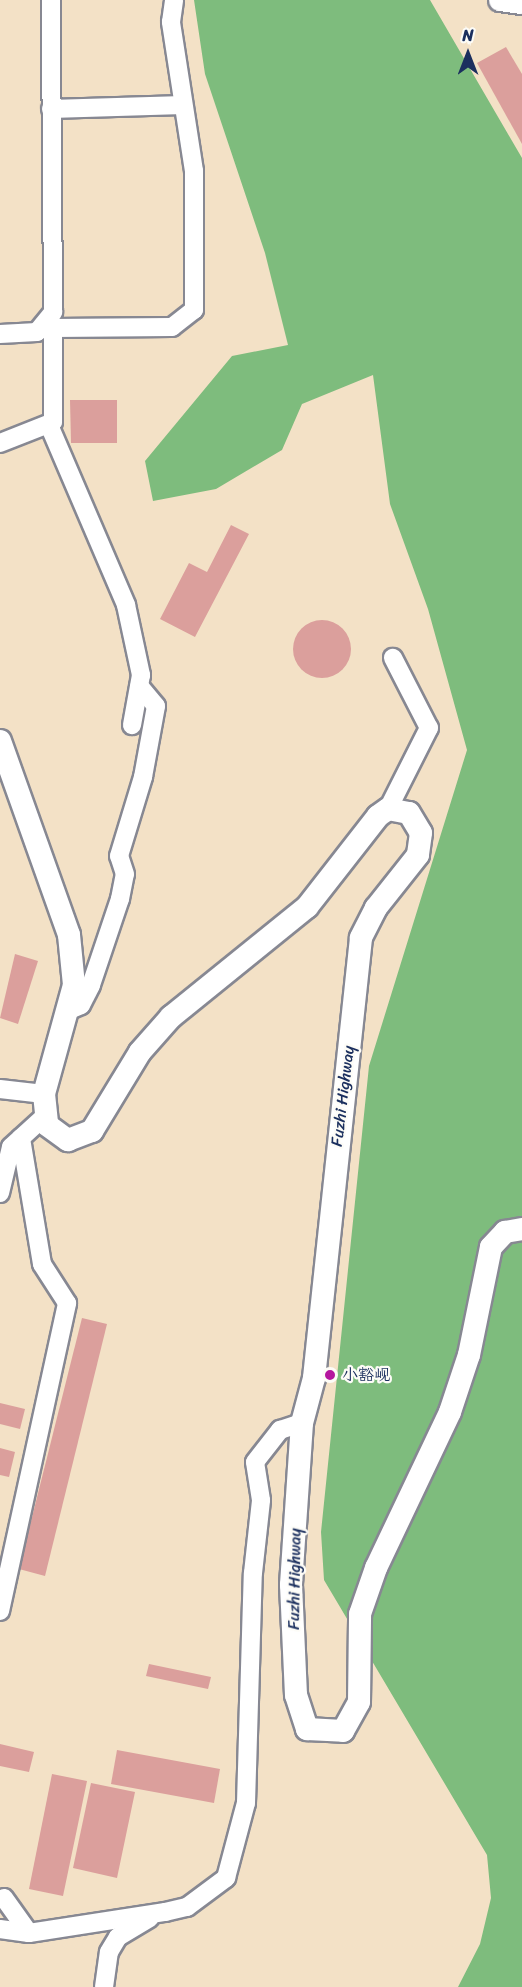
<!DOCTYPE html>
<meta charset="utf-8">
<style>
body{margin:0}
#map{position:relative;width:522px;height:1987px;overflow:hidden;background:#f3e1c6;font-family:Sriracha,"LXGW WenKai TC",sans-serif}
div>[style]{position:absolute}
.forest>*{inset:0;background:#7ebc7d}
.building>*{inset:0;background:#db9f9c}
.round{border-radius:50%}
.roads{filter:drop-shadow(2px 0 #878892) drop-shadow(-2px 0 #878892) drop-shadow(0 2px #878892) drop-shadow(0 -2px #878892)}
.minor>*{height:18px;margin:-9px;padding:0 9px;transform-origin:9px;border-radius:9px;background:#fff}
.major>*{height:22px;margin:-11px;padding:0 11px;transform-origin:11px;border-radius:11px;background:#fff}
.dots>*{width:16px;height:16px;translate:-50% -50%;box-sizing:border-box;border:3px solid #fdfcf7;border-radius:50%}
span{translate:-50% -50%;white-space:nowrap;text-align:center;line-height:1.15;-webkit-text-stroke:4.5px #fdfcf7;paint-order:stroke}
.street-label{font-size:16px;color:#1b2f5e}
.poi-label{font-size:16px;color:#1b2f5e}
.left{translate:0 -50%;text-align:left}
.north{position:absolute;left:438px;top:24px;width:60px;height:60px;-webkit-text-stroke:4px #fdfcf7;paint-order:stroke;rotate:0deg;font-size:16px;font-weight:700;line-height:24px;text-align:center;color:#1b2f5e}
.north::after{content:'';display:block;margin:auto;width:21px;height:27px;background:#1b2f5e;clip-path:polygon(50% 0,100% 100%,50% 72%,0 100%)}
</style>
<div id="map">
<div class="forest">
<div style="clip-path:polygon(194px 0,430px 0,522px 158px,522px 1987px,458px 1987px,480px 1944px,491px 1898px,487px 1855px,324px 1580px,321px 1532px,369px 1066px,467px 750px,428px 609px,390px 504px,373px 375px,302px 404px,282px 450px,216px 489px,153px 501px,145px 461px,232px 356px,288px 345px,265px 253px,205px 74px)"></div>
</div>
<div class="building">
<div style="clip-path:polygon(506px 47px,522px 74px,522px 144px,477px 63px)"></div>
<div style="clip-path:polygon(70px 400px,117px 400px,117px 443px,71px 443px)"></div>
<div style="clip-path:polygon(231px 525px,249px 534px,195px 637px,160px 619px,189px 563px,207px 572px)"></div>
<div class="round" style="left:293px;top:620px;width:58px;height:58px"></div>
<div style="clip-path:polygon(15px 954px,38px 961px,18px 1024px,0 1018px)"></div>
<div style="clip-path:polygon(82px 1318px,107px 1324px,45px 1576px,19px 1569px)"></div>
<div style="clip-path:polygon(0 1403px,25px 1409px,20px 1429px,0 1424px)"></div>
<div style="clip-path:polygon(0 1448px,15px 1452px,9px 1477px,0 1475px)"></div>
<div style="clip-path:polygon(149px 1664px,211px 1677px,208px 1689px,146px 1676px)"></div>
<div style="clip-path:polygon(0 1744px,34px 1752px,29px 1772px,0 1766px)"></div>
<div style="clip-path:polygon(117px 1750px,220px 1769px,214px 1803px,111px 1784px)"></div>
<div style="clip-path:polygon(52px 1774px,87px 1781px,63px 1896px,29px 1889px)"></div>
<div style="clip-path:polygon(91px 1783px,135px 1792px,117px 1878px,73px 1868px)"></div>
</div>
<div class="roads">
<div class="minor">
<div style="left:51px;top:109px;width:132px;rotate:-1.7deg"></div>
<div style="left:53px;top:328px;width:119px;rotate:-0.5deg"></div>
<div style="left:172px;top:327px;width:28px;rotate:-38deg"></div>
<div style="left:194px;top:310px;width:139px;rotate:-90deg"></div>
<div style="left:194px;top:171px;width:151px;rotate:-98.8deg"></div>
<div style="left:171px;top:22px;width:22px;rotate:-82deg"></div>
<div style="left:0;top:334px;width:37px;rotate:-3deg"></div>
<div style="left:37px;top:332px;width:26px;rotate:-51deg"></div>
<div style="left:53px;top:312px;width:312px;rotate:-90.4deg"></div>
<div style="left:49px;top:425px;width:196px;rotate:66.8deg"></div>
<div style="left:126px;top:605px;width:72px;rotate:77.9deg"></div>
<div style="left:141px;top:675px;width:51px;rotate:100.2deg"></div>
<div style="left:0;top:443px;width:57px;rotate:-21.6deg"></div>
<div style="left:53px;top:422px;width:94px;rotate:-90deg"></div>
<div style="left:53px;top:328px;width:8px;rotate:-140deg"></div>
<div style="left:388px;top:809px;width:91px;rotate:-63.2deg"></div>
<div style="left:429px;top:728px;width:79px;rotate:-117.2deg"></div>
<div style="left:67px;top:1011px;width:15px;rotate:-23deg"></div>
<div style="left:81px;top:1005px;width:22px;rotate:-63deg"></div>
<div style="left:91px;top:985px;width:91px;rotate:-71.4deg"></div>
<div style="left:120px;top:899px;width:25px;rotate:-79deg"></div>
<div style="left:125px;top:874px;width:19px;rotate:-108deg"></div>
<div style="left:119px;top:856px;width:83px;rotate:-73.1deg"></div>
<div style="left:143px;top:777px;width:72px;rotate:-79.6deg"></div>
<div style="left:156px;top:706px;width:26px;rotate:-130deg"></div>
<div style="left:0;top:1089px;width:44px;rotate:6.5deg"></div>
<div style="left:0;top:1193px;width:47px;rotate:-76.6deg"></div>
<div style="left:11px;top:1147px;width:45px;rotate:-42.3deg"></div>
<div style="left:0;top:1611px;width:315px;rotate:-77.7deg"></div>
<div style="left:67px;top:1303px;width:46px;rotate:-122.7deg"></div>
<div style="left:42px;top:1264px;width:128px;rotate:-99.5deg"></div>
<div style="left:4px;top:1898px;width:43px;rotate:54.5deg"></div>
<div style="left:0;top:1929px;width:29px;rotate:8deg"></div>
<div style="left:29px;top:1933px;width:138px;rotate:-8.8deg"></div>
<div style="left:165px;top:1912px;width:23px;rotate:-13deg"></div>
<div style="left:187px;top:1907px;width:49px;rotate:-36.6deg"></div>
<div style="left:226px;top:1878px;width:78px;rotate:-75.1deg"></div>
<div style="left:246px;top:1803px;width:230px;rotate:-88.3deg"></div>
<div style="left:253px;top:1573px;width:73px;rotate:-83.7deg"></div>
<div style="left:261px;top:1500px;width:38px;rotate:-99deg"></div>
<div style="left:255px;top:1462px;width:41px;rotate:-52deg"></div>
<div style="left:280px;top:1430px;width:23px;rotate:-18deg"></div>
<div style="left:104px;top:1987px;width:35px;rotate:-82deg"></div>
<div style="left:109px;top:1952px;width:17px;rotate:-59deg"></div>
<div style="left:118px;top:1937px;width:37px;rotate:-31deg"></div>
</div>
<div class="major">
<div style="left:500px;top:0;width:22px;rotate:8deg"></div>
<div style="left:0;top:741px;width:206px;rotate:70.4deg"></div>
<div style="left:69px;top:935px;width:50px;rotate:84.3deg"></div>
<div style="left:74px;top:985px;width:113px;rotate:105.4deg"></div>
<div style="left:44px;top:1094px;width:31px;rotate:84deg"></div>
<div style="left:47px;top:1125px;width:26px;rotate:36deg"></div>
<div style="left:68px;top:1140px;width:26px;rotate:-21deg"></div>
<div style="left:92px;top:1131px;width:92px;rotate:-58.7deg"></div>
<div style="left:140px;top:1052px;width:47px;rotate:-48.5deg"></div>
<div style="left:171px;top:1017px;width:175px;rotate:-39deg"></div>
<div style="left:307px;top:907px;width:115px;rotate:-52deg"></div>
<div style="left:378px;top:816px;width:12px;rotate:-35deg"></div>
<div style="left:388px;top:809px;width:21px;rotate:11deg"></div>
<div style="left:409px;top:813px;width:23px;rotate:59deg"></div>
<div style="left:421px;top:833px;width:22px;rotate:98deg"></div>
<div style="left:418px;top:855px;width:68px;rotate:128.4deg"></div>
<div style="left:376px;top:908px;width:34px;rotate:117deg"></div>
<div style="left:361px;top:938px;width:443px;rotate:96.1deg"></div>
<div style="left:314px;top:1378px;width:47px;rotate:104.9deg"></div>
<div style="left:302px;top:1423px;width:162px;rotate:93.9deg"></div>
<div style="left:291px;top:1585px;width:110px;rotate:87.4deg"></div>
<div style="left:296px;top:1695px;width:36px;rotate:72deg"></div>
<div style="left:307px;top:1729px;width:36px;rotate:3deg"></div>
<div style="left:343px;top:1731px;width:33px;rotate:-61deg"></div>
<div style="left:359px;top:1702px;width:88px;rotate:-89.3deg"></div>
<div style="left:360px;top:1614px;width:49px;rotate:-70.8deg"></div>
<div style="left:376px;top:1568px;width:173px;rotate:-64.6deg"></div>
<div style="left:450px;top:1412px;width:60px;rotate:-71.6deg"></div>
<div style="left:469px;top:1355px;width:110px;rotate:-78.5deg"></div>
<div style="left:491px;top:1247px;width:21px;rotate:-47deg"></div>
<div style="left:505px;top:1232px;width:17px;rotate:-10deg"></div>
</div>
</div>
<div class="dots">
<div style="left:330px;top:1375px;background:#b5179e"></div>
</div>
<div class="street-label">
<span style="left:343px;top:1096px;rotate:-83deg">Fuzhi Highway</span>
<span style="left:295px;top:1579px;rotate:-89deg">Fuzhi Highway</span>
</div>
<div class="poi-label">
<span class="left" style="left:342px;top:1375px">小豁岘</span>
</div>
<div class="north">N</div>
</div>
